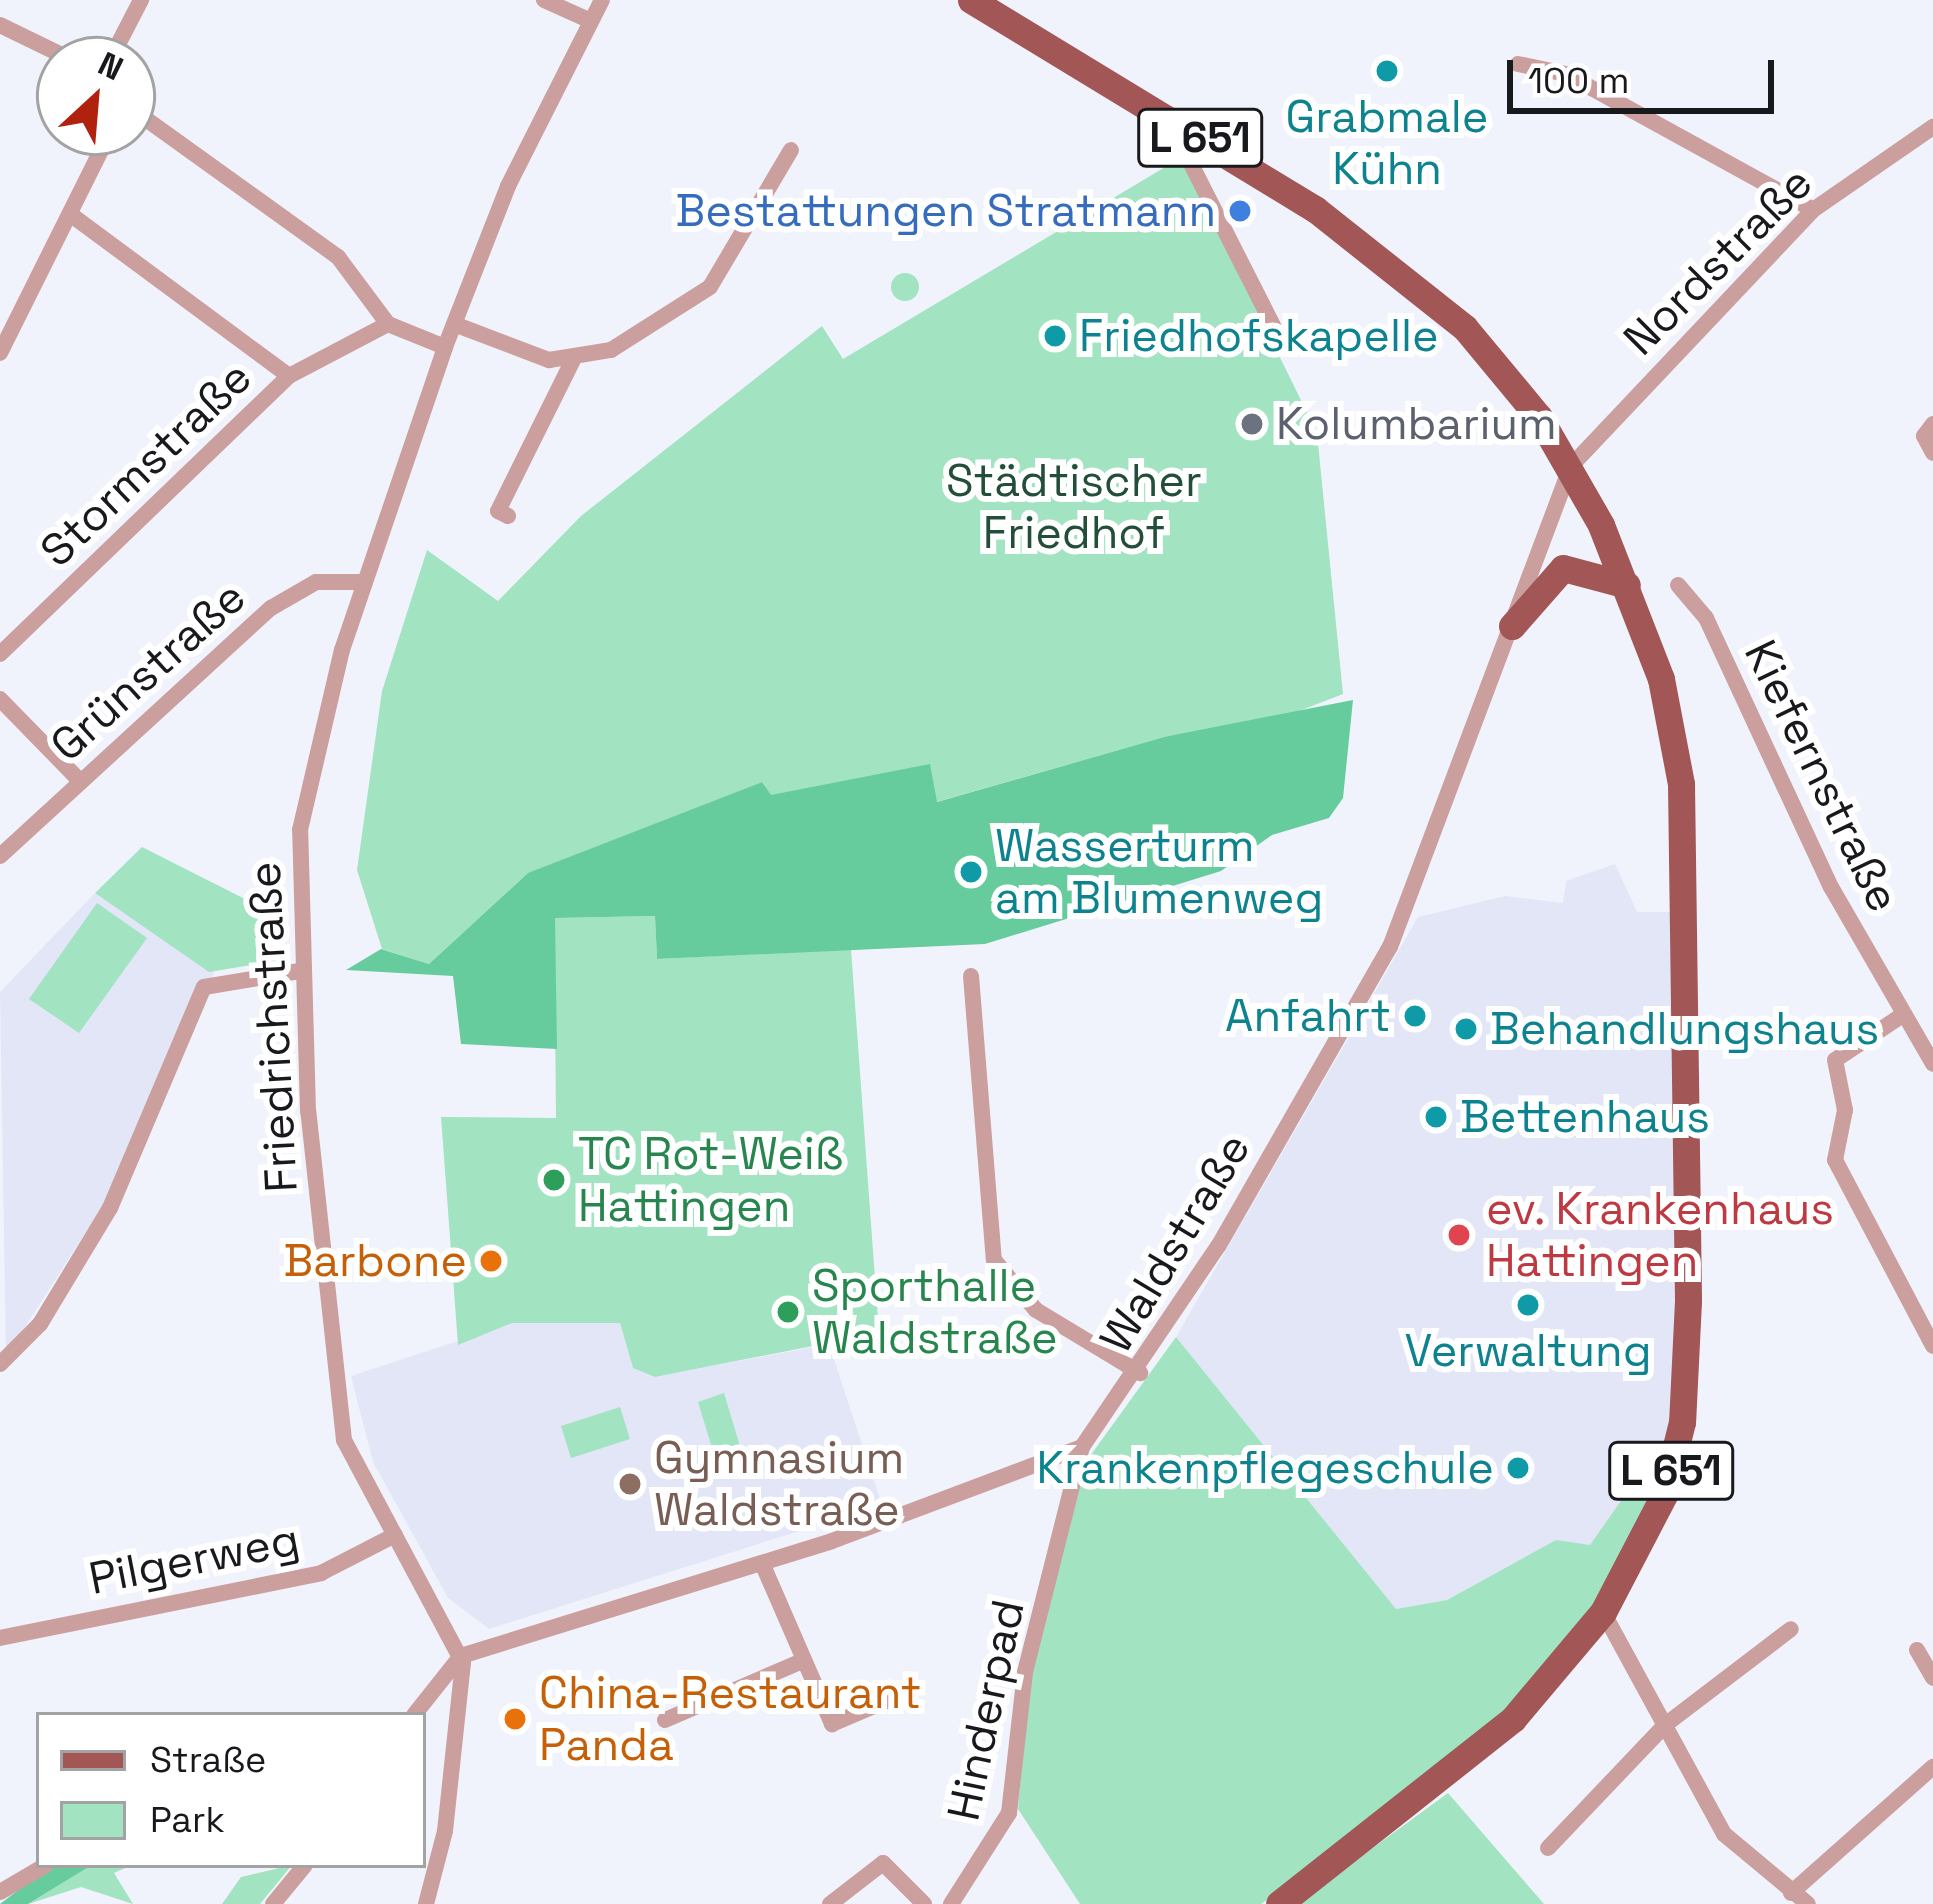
<!DOCTYPE html>
<meta charset="utf-8">
<style>
body{margin:0}
#map{position:relative;width:1933px;height:1904px;overflow:hidden;background:#f1f3fc;font-family:"Space Grotesk",sans-serif}
div>[style]{position:absolute}
.built>*{inset:0;background:#e2e6f6}
.green>*{inset:0;background:#a2e3c2}
.round{border-radius:50%}
.forest>*{inset:0;background:#66cc9e}
.minor>*{height:16px;margin:-8px;padding:0 8px;transform-origin:8px;border-radius:8px;background:#cb9f9d}
.primary>*{height:27px;margin:-13.5px;padding:0 13.5px;transform-origin:13.5px;border-radius:13.5px;background:#a25656}
.dots>*{width:33px;height:33px;translate:-50% -50%;box-sizing:border-box;border:6px solid #fff;border-radius:50%}
span{translate:-50% -50%;white-space:nowrap;text-align:center;line-height:1.15;-webkit-text-stroke:12px #fff;paint-order:stroke}
.shield-label span{padding:3px 9px;background:#fff;border:3px solid;border-radius:9px;-webkit-text-stroke-width:0}
.shield-label{font-size:42px;color:#18191c;font-weight:700}
.culture-label{font-size:45px;color:#0d838f}
.left{translate:0 -50%;text-align:left}
.right{translate:-100% -50%;text-align:right}
.shop-label{font-size:45px;color:#366cbe}
.street-label{font-size:45px;color:#18191c}
.worship-label{font-size:45px;color:#5b616d}
.park-label{font-size:45px;color:#234e3a}
.leisure-label{font-size:45px;color:#27864d}
.health-label{font-size:45px;color:#be3a42}
.food-label{font-size:45px;color:#c56008}
.education-label{font-size:45px;color:#785e54}
.legend{position:absolute;left:36px;top:1712px;width:390px;height:156px;box-sizing:border-box;background:#fff;border:3px solid #a3a3a4;margin:0;padding:15px 21px;list-style:none;font-size:36px;color:#18191c}
.legend li{display:flex;align-items:center;gap:24px;height:60px}
.legend b{width:60px;border:3px solid #a3a3a4}
.north{position:absolute;left:36px;top:36px;width:120px;height:120px;box-sizing:border-box;background:#fff;border:3px solid #a3a3a4;border-radius:50%;rotate:26deg;font-size:33px;font-weight:700;line-height:48px;text-align:center;color:#18191c}
.north::after{content:'';display:block;margin:auto;width:42px;height:54px;background:#b0220d;clip-path:polygon(50% 0,100% 100%,50% 72%,0 100%)}
.scale{position:absolute;left:1507px;top:60px;width:267px;height:54px;box-sizing:border-box;border:6px solid #18191c;border-top:0;padding-left:15px;font-size:36px;line-height:42px;white-space:nowrap;color:#18191c;-webkit-text-stroke:9px #fff;paint-order:stroke}
</style>
<div id="map">
<div class="built">
<div style="clip-path:polygon(1615px 864px,1637px 912px,1673px 912px,1681px 1304px,1665px 1460px,1644px 1468px,1590px 1546px,1556px 1540px,1447px 1600px,1396px 1609px,1176px 1337px,1418px 917px,1505px 896px,1563px 903px,1566px 881px)"></div>
<div style="clip-path:polygon(95px 893px,215px 971px,115px 1186px,6px 1357px,0 992px)"></div>
<div style="clip-path:polygon(512px 1323px,620px 1323px,633px 1368px,655px 1377px,829px 1344px,882px 1505px,489px 1629px,448px 1598px,373px 1462px,351px 1376px)"></div>
</div>
<div class="green">
<div style="clip-path:polygon(1182px 157px,1317px 433px,1343px 694px,1258px 727px,1164px 737px,936px 802px,930px 765px,770px 796px,762px 782px,527px 874px,429px 964px,382px 949px,357px 870px,382px 691px,427px 550px,498px 601px,581px 516px,822px 326px,843px 359px)"></div>
<div class="round" style="left:891px;top:273px;width:28px;height:28px"></div>
<div style="clip-path:polygon(142px 847px,243px 898px,276px 901px,276px 961px,209px 972px,95px 893px)"></div>
<div style="clip-path:polygon(97px 903px,147px 938px,79px 1033px,29px 999px)"></div>
<div style="clip-path:polygon(655px 916px,657px 959px,851px 949px,879px 1333px,655px 1377px,633px 1368px,620px 1323px,512px 1323px,458px 1345px,441px 1117px,556px 1118px,554px 918px)"></div>
<div style="clip-path:polygon(1176px 1337px,1396px 1609px,1447px 1600px,1556px 1540px,1590px 1545px,1644px 1468px,1665px 1460px,1608px 1589px,1526px 1691px,1376px 1822px,1261px 1904px,1080px 1904px,1018px 1809px,1029px 1676px,1085px 1463px)"></div>
<div style="clip-path:polygon(724px 1393px,742px 1453px,716px 1461px,698px 1402px)"></div>
<div style="clip-path:polygon(620px 1407px,630px 1439px,571px 1458px,561px 1426px)"></div>
<div style="clip-path:polygon(1448px 1793px,1544px 1904px,1296px 1904px)"></div>
<div style="clip-path:polygon(92px 1865px,132px 1865px,114px 1873px,133px 1904px,81px 1887px,28px 1904px)"></div>
<div style="clip-path:polygon(292px 1865px,260px 1904px,222px 1904px,241px 1877px)"></div>
</div>
<div class="forest">
<div style="clip-path:polygon(1353px 700px,1343px 798px,1329px 818px,1272px 835px,1221px 871px,985px 944px,657px 959px,655px 916px,555px 918px,557px 1049px,461px 1044px,453px 976px,346px 970px,381px 949px,429px 964px,528px 873px,762px 782px,771px 795px,930px 764px,937px 802px,1164px 737px)"></div>
<div style="clip-path:polygon(51px 1865px,92px 1865px,28px 1904px,0 1904px)"></div>
</div>
<div class="minor">
<div style="left:544px;top:0;width:51px;rotate:24.1deg"></div>
<div style="left:0;top:25px;width:80px;rotate:25.9deg"></div>
<div style="left:110px;top:60px;width:68px;rotate:-62.7deg"></div>
<div style="left:1518px;top:64px;width:49px;rotate:11.8deg"></div>
<div style="left:1566px;top:74px;width:282px;rotate:28.8deg"></div>
<div style="left:132px;top:109px;width:254px;rotate:35.7deg"></div>
<div style="left:338px;top:257px;width:84px;rotate:53.3deg"></div>
<div style="left:388px;top:324px;width:61px;rotate:22deg"></div>
<div style="left:1197px;top:136px;width:21px;rotate:121deg"></div>
<div style="left:1186px;top:154px;width:201px;rotate:63.1deg"></div>
<div style="left:70px;top:214px;width:272px;rotate:36.5deg"></div>
<div style="left:289px;top:376px;width:112px;rotate:-27.7deg"></div>
<div style="left:454px;top:324px;width:102px;rotate:20.8deg"></div>
<div style="left:549px;top:360px;width:63px;rotate:-9.2deg"></div>
<div style="left:611px;top:350px;width:117px;rotate:-32.5deg"></div>
<div style="left:710px;top:287px;width:159px;rotate:-59.4deg"></div>
<div style="left:0;top:353px;width:247px;rotate:-63.5deg"></div>
<div style="left:1933px;top:424px;width:15px;rotate:127deg"></div>
<div style="left:1924px;top:436px;width:19px;rotate:62deg"></div>
<div style="left:508px;top:516px;width:11px;rotate:-153deg"></div>
<div style="left:498px;top:511px;width:169px;rotate:-63.6deg"></div>
<div style="left:1678px;top:585px;width:43px;rotate:49.7deg"></div>
<div style="left:1706px;top:618px;width:297px;rotate:65.1deg"></div>
<div style="left:1831px;top:887px;width:204px;rotate:60deg"></div>
<div style="left:0;top:654px;width:401px;rotate:-43.9deg"></div>
<div style="left:0;top:699px;width:113px;rotate:45.7deg"></div>
<div style="left:0;top:856px;width:367px;rotate:-42.5deg"></div>
<div style="left:271px;top:608px;width:52px;rotate:-30deg"></div>
<div style="left:316px;top:582px;width:47px"></div>
<div style="left:971px;top:976px;width:285px;rotate:85.4deg"></div>
<div style="left:994px;top:1260px;width:65px;rotate:50deg"></div>
<div style="left:1036px;top:1310px;width:122px;rotate:31.2deg"></div>
<div style="left:1901px;top:1016px;width:79px;rotate:146.3deg"></div>
<div style="left:1835px;top:1060px;width:51px;rotate:78.7deg"></div>
<div style="left:1845px;top:1110px;width:51px;rotate:101.3deg"></div>
<div style="left:1835px;top:1160px;width:210px;rotate:62.2deg"></div>
<div style="left:0;top:1364px;width:57px;rotate:-45deg"></div>
<div style="left:40px;top:1324px;width:135px;rotate:-58.9deg"></div>
<div style="left:110px;top:1208px;width:240px;rotate:-67deg"></div>
<div style="left:204px;top:987px;width:97px;rotate:-9.5deg"></div>
<div style="left:762px;top:1563px;width:176px;rotate:66.5deg"></div>
<div style="left:832px;top:1724px;width:87px;rotate:-23deg"></div>
<div style="left:1603px;top:1612px;width:253px;rotate:61.4deg"></div>
<div style="left:1724px;top:1834px;width:109px;rotate:39.8deg"></div>
<div style="left:0;top:1638px;width:328px;rotate:-11.4deg"></div>
<div style="left:321px;top:1573px;width:83px;rotate:-27.2deg"></div>
<div style="left:1917px;top:1650px;width:32px;rotate:60deg"></div>
<div style="left:461px;top:1656px;width:388px;rotate:-17.2deg"></div>
<div style="left:832px;top:1541px;width:267px;rotate:-20.6deg"></div>
<div style="left:1082px;top:1447px;width:244px;rotate:-55.9deg"></div>
<div style="left:1219px;top:1245px;width:344px;rotate:-60.2deg"></div>
<div style="left:1390px;top:947px;width:514px;rotate:-69.38deg"></div>
<div style="left:1571px;top:466px;width:352px;rotate:-46.6deg"></div>
<div style="left:1813px;top:210px;width:146px;rotate:-34.7deg"></div>
<div style="left:414px;top:1715px;width:75px;rotate:-51.5deg"></div>
<div style="left:665px;top:1720px;width:149px;rotate:-23.3deg"></div>
<div style="left:1548px;top:1848px;width:170px;rotate:-46.4deg"></div>
<div style="left:1665px;top:1725px;width:158px;rotate:-37.3deg"></div>
<div style="left:0;top:1892px;width:53px;rotate:-30.4deg"></div>
<div style="left:1791px;top:1893px;width:190px;rotate:-41.6deg"></div>
<div style="left:273px;top:1904px;width:50px;rotate:-50.6deg"></div>
<div style="left:426px;top:1904px;width:75px;rotate:-75.4deg"></div>
<div style="left:445px;top:1831px;width:169px;rotate:-83.9deg"></div>
<div style="left:463px;top:1663px;width:253px;rotate:-118.1deg"></div>
<div style="left:344px;top:1440px;width:331px;rotate:-96.2deg"></div>
<div style="left:308px;top:1111px;width:281px;rotate:-91.6deg"></div>
<div style="left:300px;top:830px;width:185px;rotate:-76.9deg"></div>
<div style="left:342px;top:650px;width:320px;rotate:-71.2deg"></div>
<div style="left:445px;top:347px;width:173px;rotate:-68.6deg"></div>
<div style="left:508px;top:186px;width:208px;rotate:-63.2deg"></div>
<div style="left:830px;top:1904px;width:67px;rotate:-37.7deg"></div>
<div style="left:883px;top:1863px;width:58px;rotate:45deg"></div>
<div style="left:951px;top:1904px;width:108px;rotate:-57.5deg"></div>
<div style="left:1009px;top:1813px;width:142px;rotate:-83.5deg"></div>
<div style="left:1025px;top:1672px;width:232px;rotate:-75.8deg"></div>
</div>
<div class="primary">
<div style="left:971px;top:0;width:403px;rotate:31.3deg"></div>
<div style="left:1315px;top:209px;width:191px;rotate:38.4deg"></div>
<div style="left:1465px;top:328px;width:116px;rotate:50.3deg"></div>
<div style="left:1539px;top:417px;width:125px;rotate:60.1deg"></div>
<div style="left:1601px;top:525px;width:165px;rotate:68.7deg"></div>
<div style="left:1661px;top:679px;width:107px;rotate:79.2deg"></div>
<div style="left:1681px;top:784px;width:517px;rotate:89.22deg"></div>
<div style="left:1688px;top:1301px;width:121px;rotate:92.8deg"></div>
<div style="left:1682px;top:1422px;width:75px;rotate:103.9deg"></div>
<div style="left:1664px;top:1495px;width:132px;rotate:117.5deg"></div>
<div style="left:1603px;top:1612px;width:140px;rotate:130.1deg"></div>
<div style="left:1513px;top:1719px;width:298px;rotate:141.7deg"></div>
<div style="left:1512px;top:626px;width:77px;rotate:-48.7deg"></div>
<div style="left:1563px;top:568px;width:66px;rotate:14.9deg"></div>
</div>
<div class="dots">
<div style="left:1387px;top:71px;background:#0f9aa8"></div>
<div style="left:1240px;top:211px;background:#3f7fe0"></div>
<div style="left:1055px;top:336px;background:#0f9aa8"></div>
<div style="left:1252px;top:424px;background:#6b7280"></div>
<div style="left:971px;top:872px;background:#0f9aa8"></div>
<div style="left:1415px;top:1016px;background:#0f9aa8"></div>
<div style="left:1466px;top:1029px;background:#0f9aa8"></div>
<div style="left:1436px;top:1117px;background:#0f9aa8"></div>
<div style="left:554px;top:1180px;background:#2e9e5b"></div>
<div style="left:1459px;top:1235px;background:#e0444e"></div>
<div style="left:491px;top:1261px;background:#e8710a"></div>
<div style="left:1528px;top:1305px;background:#0f9aa8"></div>
<div style="left:788px;top:1312px;background:#2e9e5b"></div>
<div style="left:1518px;top:1468px;background:#0f9aa8"></div>
<div style="left:630px;top:1484px;background:#8d6e63"></div>
<div style="left:515px;top:1719px;background:#e8710a"></div>
</div>
<div class="shield-label">
<span style="left:1200px;top:138px">L 651</span>
<span style="left:1671px;top:1471px">L 651</span>
</div>
<div class="culture-label">
<span style="left:1387px;top:143px">Grabmale<br>Kühn</span>
<span class="left" style="left:1079px;top:336px">Friedhofskapelle</span>
<span class="left" style="left:995px;top:872px">Wasserturm<br>am Blumenweg</span>
<span class="right" style="left:1391px;top:1016px">Anfahrt</span>
<span class="left" style="left:1490px;top:1029px">Behandlungshaus</span>
<span class="left" style="left:1460px;top:1117px">Bettenhaus</span>
<span style="left:1528px;top:1351px">Verwaltung</span>
<span class="right" style="left:1494px;top:1468px">Krankenpflegeschule</span>
</div>
<div class="shop-label">
<span class="right" style="left:1216px;top:211px">Bestattungen Stratmann</span>
</div>
<div class="street-label">
<span style="left:1718px;top:261px;rotate:-45deg">Nordstraße</span>
<span style="left:146px;top:464px;rotate:-44deg">Stormstraße</span>
<span style="left:148px;top:671px;rotate:-42deg">Grünstraße</span>
<span style="left:1822px;top:776px;rotate:64deg">Kiefernstraße</span>
<span style="left:273px;top:1027px;rotate:-93deg">Friedrichstraße</span>
<span style="left:1175px;top:1243px;rotate:-59deg">Waldstraße</span>
<span style="left:194px;top:1559px;rotate:-11deg">Pilgerweg</span>
<span style="left:986px;top:1710px;rotate:-78deg">Hinderpad</span>
</div>
<div class="worship-label">
<span class="left" style="left:1276px;top:424px">Kolumbarium</span>
</div>
<div class="park-label">
<span style="left:1074px;top:507px">Städtischer<br>Friedhof</span>
</div>
<div class="leisure-label">
<span class="left" style="left:578px;top:1180px">TC Rot-Weiß<br>Hattingen</span>
<span class="left" style="left:812px;top:1312px">Sporthalle<br>Waldstraße</span>
</div>
<div class="health-label">
<span class="left" style="left:1486px;top:1235px">ev. Krankenhaus<br>Hattingen</span>
</div>
<div class="food-label">
<span class="right" style="left:467px;top:1261px">Barbone</span>
<span class="left" style="left:539px;top:1719px">China-Restaurant<br>Panda</span>
</div>
<div class="education-label">
<span class="left" style="left:654px;top:1484px">Gymnasium<br>Waldstraße</span>
</div>
<ul class="legend">
<li><b style="height:15px;background:#a25656"></b>Straße</li>
<li><b style="height:33px;background:#a2e3c2"></b>Park</li>
</ul>
<div class="north">N</div>
<div class="scale">100 m</div>
</div>
